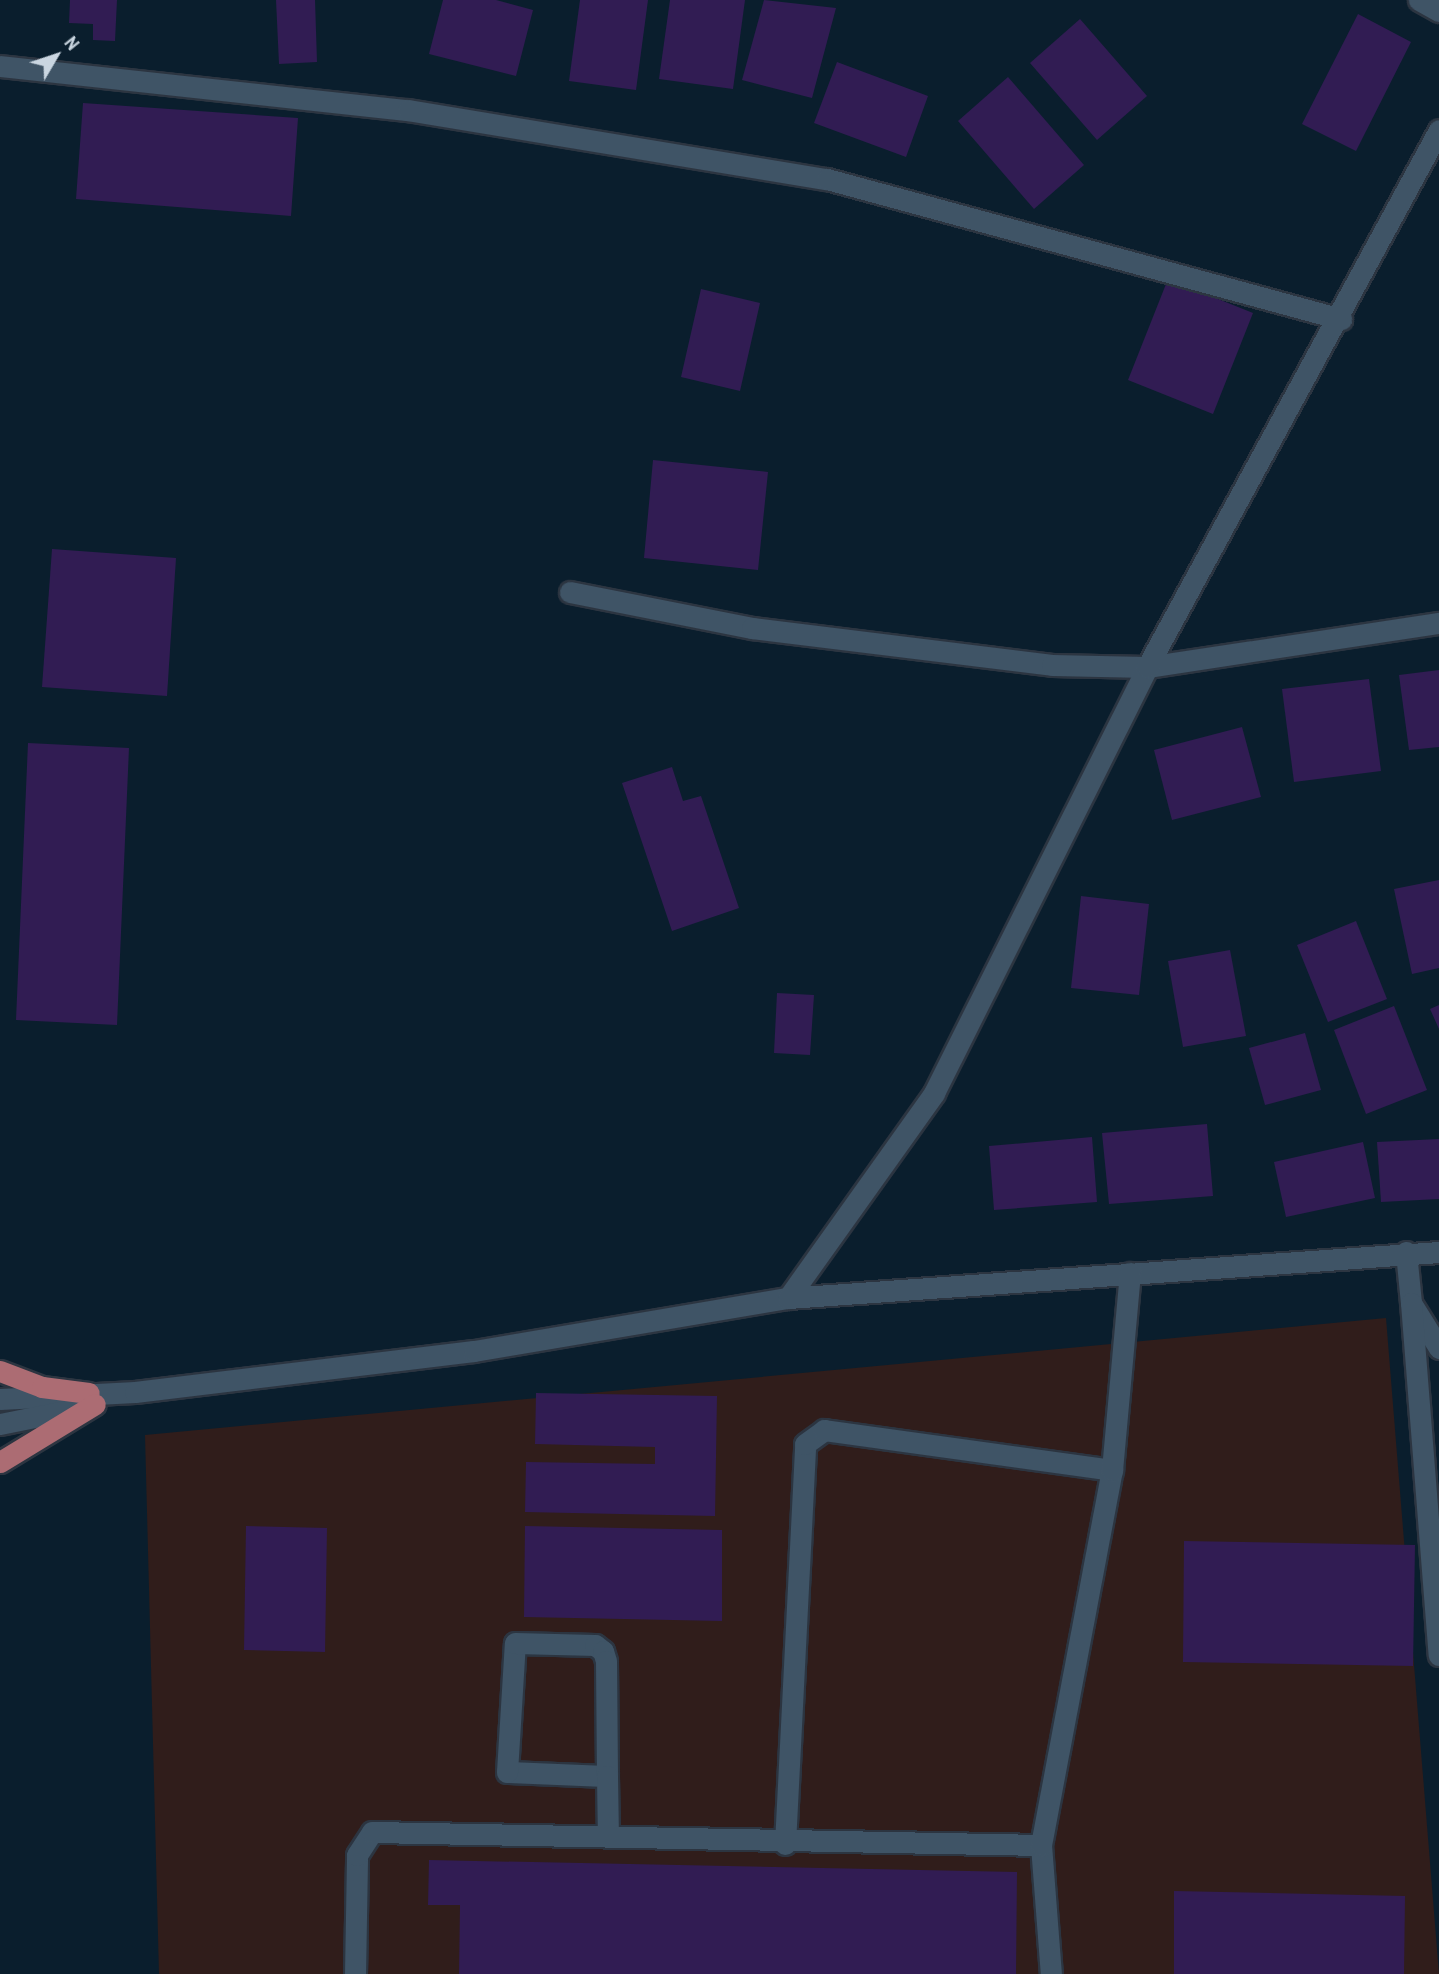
<!DOCTYPE html>
<style>
body{margin:0}
#map{position:relative;width:1439px;height:1974px;overflow:hidden;background:#0a1e2d;font-family:"Archivo Narrow",sans-serif}
div>[style]{position:absolute}
.commercial>*{inset:0;background:#301d1b}
.building>*{inset:0;background:#311c53}
.roads{filter:drop-shadow(2px 0 #2c3541) drop-shadow(-2px 0 #2c3541) drop-shadow(0 2px #2c3541) drop-shadow(0 -2px #2c3541)}
.minor>*{height:21px;margin:-10.5px;padding:0 10.5px;transform-origin:10.5px;border-radius:10.5px;background:#3f5466}
.major>*{height:21px;margin:-10.5px;padding:0 10.5px;transform-origin:10.5px;border-radius:10.5px;background:#ac6c73}
span{translate:-50% -50%;white-space:nowrap;text-align:center;line-height:1.15;-webkit-text-stroke:5px #0a1e2d;paint-order:stroke}
.north{position:absolute;left:21px;top:21px;width:70px;height:70px;-webkit-text-stroke:5px #0a1e2d;paint-order:stroke;rotate:51deg;font-size:19px;font-weight:700;line-height:28px;text-align:center;color:#cad6e1}
.north::after{content:'';display:block;margin:auto;width:24px;height:32px;background:#cad6e1;clip-path:polygon(50% 0,100% 100%,50% 72%,0 100%)}
</style>
<div id="map">
<div class="commercial">
<div style="clip-path:polygon(1386px 1318px,1439px 1974px,159px 1974px,145px 1435px)"></div>
</div>
<div class="building">
<div style="clip-path:polygon(70px 0,117px 0,115px 41px,93px 40px,93px 24px,69px 23px)"></div>
<div style="clip-path:polygon(276px 0,315px 0,317px 62px,279px 64px)"></div>
<div style="clip-path:polygon(443px 0,496px 0,533px 10px,516px 76px,429px 54px)"></div>
<div style="clip-path:polygon(580px 0,648px 0,636px 90px,569px 81px)"></div>
<div style="clip-path:polygon(670px 0,745px 0,733px 89px,659px 79px)"></div>
<div style="clip-path:polygon(764px 0,836px 8px,812px 98px,742px 80px)"></div>
<div style="clip-path:polygon(1358px 14px,1411px 42px,1356px 151px,1302px 124px)"></div>
<div style="clip-path:polygon(1080px 19px,1147px 96px,1097px 140px,1030px 63px)"></div>
<div style="clip-path:polygon(837px 62px,928px 96px,906px 157px,814px 123px)"></div>
<div style="clip-path:polygon(1008px 77px,1084px 165px,1034px 209px,958px 121px)"></div>
<div style="clip-path:polygon(83px 103px,298px 118px,291px 216px,76px 199px)"></div>
<div style="clip-path:polygon(1168px 279px,1253px 313px,1213px 414px,1128px 380px)"></div>
<div style="clip-path:polygon(701px 289px,760px 303px,740px 391px,681px 377px)"></div>
<div style="clip-path:polygon(653px 460px,768px 472px,758px 570px,644px 558px)"></div>
<div style="clip-path:polygon(52px 549px,176px 558px,167px 696px,42px 687px)"></div>
<div style="clip-path:polygon(1439px 670px,1439px 747px,1409px 750px,1399px 675px)"></div>
<div style="clip-path:polygon(1369px 679px,1381px 771px,1294px 782px,1282px 689px)"></div>
<div style="clip-path:polygon(1242px 727px,1261px 797px,1172px 820px,1154px 750px)"></div>
<div style="clip-path:polygon(28px 743px,129px 748px,117px 1025px,16px 1020px)"></div>
<div style="clip-path:polygon(672px 767px,683px 801px,701px 796px,739px 908px,672px 931px,622px 783px)"></div>
<div style="clip-path:polygon(1439px 880px,1439px 968px,1412px 974px,1394px 889px)"></div>
<div style="clip-path:polygon(1081px 896px,1149px 904px,1139px 995px,1071px 988px)"></div>
<div style="clip-path:polygon(1356px 921px,1387px 999px,1328px 1022px,1297px 945px)"></div>
<div style="clip-path:polygon(1230px 950px,1246px 1036px,1183px 1047px,1168px 961px)"></div>
<div style="clip-path:polygon(777px 993px,814px 995px,810px 1055px,774px 1053px)"></div>
<div style="clip-path:polygon(1439px 1005px,1439px 1029px,1430px 1009px)"></div>
<div style="clip-path:polygon(1394px 1006px,1427px 1090px,1366px 1114px,1334px 1030px)"></div>
<div style="clip-path:polygon(1305px 1033px,1321px 1090px,1265px 1105px,1249px 1048px)"></div>
<div style="clip-path:polygon(1207px 1124px,1213px 1196px,1109px 1204px,1102px 1133px)"></div>
<div style="clip-path:polygon(1092px 1137px,1097px 1202px,994px 1210px,989px 1146px)"></div>
<div style="clip-path:polygon(1439px 1139px,1439px 1199px,1381px 1202px,1377px 1142px)"></div>
<div style="clip-path:polygon(1363px 1142px,1375px 1198px,1286px 1217px,1274px 1162px)"></div>
<div style="clip-path:polygon(536px 1393px,717px 1396px,715px 1516px,525px 1512px,526px 1462px,655px 1464px,655px 1447px,535px 1444px)"></div>
<div style="clip-path:polygon(246px 1526px,327px 1528px,325px 1652px,244px 1650px)"></div>
<div style="clip-path:polygon(525px 1526px,722px 1530px,722px 1621px,524px 1617px)"></div>
<div style="clip-path:polygon(1184px 1541px,1415px 1545px,1413px 1666px,1183px 1662px)"></div>
<div style="clip-path:polygon(429px 1860px,1017px 1872px,1016px 1974px,459px 1974px,460px 1905px,428px 1905px)"></div>
<div style="clip-path:polygon(1174px 1891px,1405px 1896px,1404px 1974px,1174px 1974px)"></div>
</div>
<div class="roads">
<div class="minor">
<div style="left:1419px;top:0;width:23px;rotate:29deg"></div>
<div style="left:0;top:66px;width:410px;rotate:6.2deg"></div>
<div style="left:408px;top:110px;width:425px;rotate:9.4deg"></div>
<div style="left:827px;top:179px;width:533px;rotate:15.24deg"></div>
<div style="left:570px;top:592px;width:186px;rotate:11.2deg"></div>
<div style="left:752px;top:628px;width:302px;rotate:7deg"></div>
<div style="left:1052px;top:665px;width:95px;rotate:1.2deg"></div>
<div style="left:1147px;top:667px;width:295px;rotate:-8.6deg"></div>
<div style="left:1406px;top:1252px;width:51px;rotate:84.4deg"></div>
<div style="left:1411px;top:1303px;width:53px;rotate:58.1deg"></div>
<div style="left:788px;top:1298px;width:252px;rotate:-54.5deg"></div>
<div style="left:934px;top:1093px;width:476px;rotate:-63.4deg"></div>
<div style="left:1147px;top:667px;width:611px;rotate:-61.46deg"></div>
<div style="left:1411px;top:1303px;width:353px;rotate:85.5deg"></div>
<div style="left:0;top:1399px;width:135px;rotate:-3deg"></div>
<div style="left:135px;top:1392px;width:341px;rotate:-6.9deg"></div>
<div style="left:474px;top:1351px;width:318px;rotate:-9.6deg"></div>
<div style="left:788px;top:1298px;width:653px;rotate:-4.04deg"></div>
<div style="left:0;top:1424px;width:91px;rotate:-11.4deg"></div>
<div style="left:607px;top:1776px;width:100px;rotate:-177.7deg"></div>
<div style="left:507px;top:1772px;width:129px;rotate:-86.5deg"></div>
<div style="left:515px;top:1643px;width:80px;rotate:1.4deg"></div>
<div style="left:595px;top:1645px;width:10px;rotate:37deg"></div>
<div style="left:603px;top:1651px;width:10px;rotate:73deg"></div>
<div style="left:606px;top:1661px;width:115px;rotate:89.5deg"></div>
<div style="left:607px;top:1776px;width:61px;rotate:89.1deg"></div>
<div style="left:785px;top:1844px;width:400px;rotate:-87.1deg"></div>
<div style="left:805px;top:1444px;width:24px;rotate:-36deg"></div>
<div style="left:824px;top:1430px;width:291px;rotate:7.9deg"></div>
<div style="left:1041px;top:1845px;width:129px;rotate:85.6deg"></div>
<div style="left:355px;top:1974px;width:119px;rotate:-89deg"></div>
<div style="left:357px;top:1855px;width:27px;rotate:-57deg"></div>
<div style="left:372px;top:1832px;width:669px;rotate:1.11deg"></div>
<div style="left:1041px;top:1845px;width:382px;rotate:-79.3deg"></div>
<div style="left:1112px;top:1470px;width:198px;rotate:-84.8deg"></div>
</div>
<div class="major">
<div style="left:0;top:1371px;width:45px;rotate:20.9deg"></div>
<div style="left:42px;top:1387px;width:47px;rotate:7.3deg"></div>
<div style="left:0;top:1462px;width:111px;rotate:-31.4deg"></div>
</div>
</div>
<div class="north">N</div>
</div>
